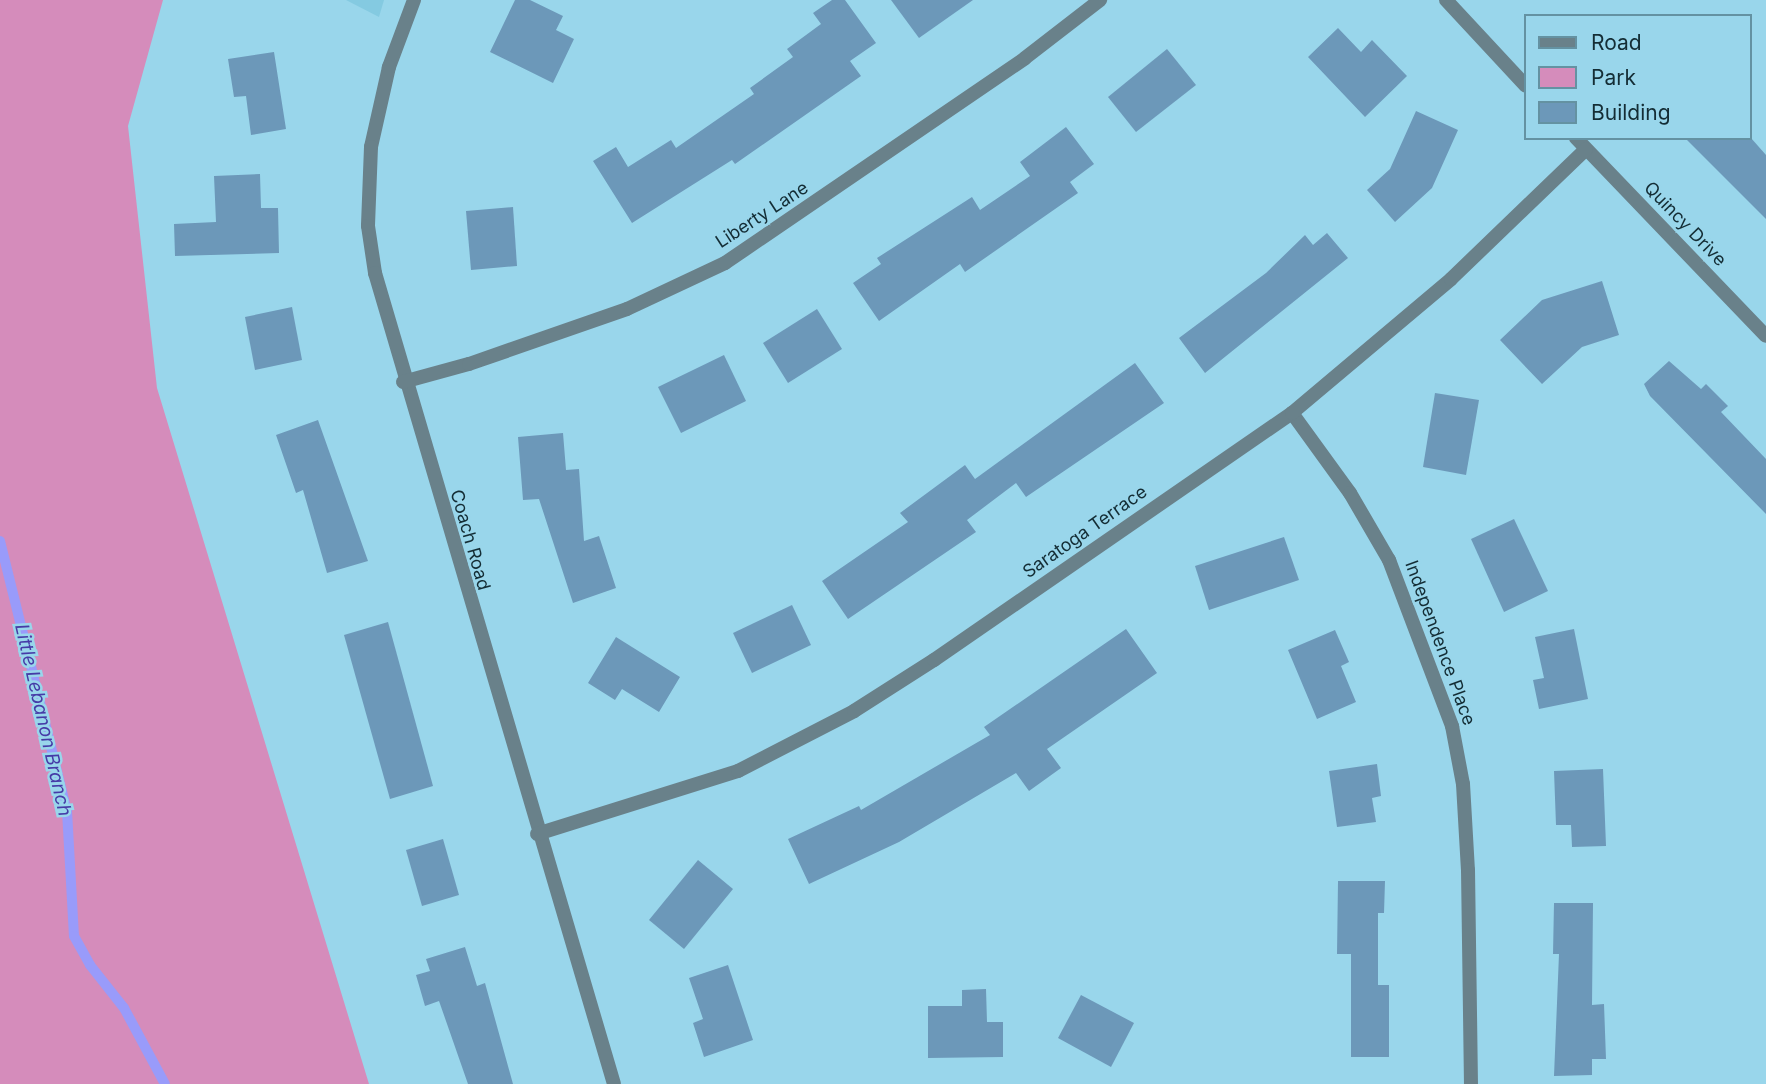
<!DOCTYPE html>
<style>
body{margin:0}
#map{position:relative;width:1766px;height:1084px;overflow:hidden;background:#99d6eb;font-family:Inter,sans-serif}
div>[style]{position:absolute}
.built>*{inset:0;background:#84cae1}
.green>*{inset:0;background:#d58cbb}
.stream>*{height:10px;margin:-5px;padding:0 5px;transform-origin:5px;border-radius:5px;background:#999bfa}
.building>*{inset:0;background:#6c98b9}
.minor>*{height:14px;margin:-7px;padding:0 7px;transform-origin:7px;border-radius:7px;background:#69818a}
span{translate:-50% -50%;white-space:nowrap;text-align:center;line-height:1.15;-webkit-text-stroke:5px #99d6eb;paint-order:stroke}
.street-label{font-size:18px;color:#142d35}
.water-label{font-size:19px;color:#463ba7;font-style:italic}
.legend{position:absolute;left:1524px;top:14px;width:228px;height:126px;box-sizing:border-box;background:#99d6eb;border:2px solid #6492a2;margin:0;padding:9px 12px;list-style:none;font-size:21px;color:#142d35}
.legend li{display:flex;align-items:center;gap:14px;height:35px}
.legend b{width:35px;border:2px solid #6492a2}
</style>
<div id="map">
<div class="built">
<div style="clip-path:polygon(346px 0,384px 0,379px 17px)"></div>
</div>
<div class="green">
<div style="clip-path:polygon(0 0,163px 0,128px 126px,157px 388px,369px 1084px,0 1084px)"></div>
</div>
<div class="stream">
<div style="left:0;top:541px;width:278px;rotate:76.1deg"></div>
<div style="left:67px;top:811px;width:125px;rotate:86.8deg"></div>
<div style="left:74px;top:936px;width:33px;rotate:61deg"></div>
<div style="left:90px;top:965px;width:55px;rotate:51.7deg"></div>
<div style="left:124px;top:1008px;width:86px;rotate:61.7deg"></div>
</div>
<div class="building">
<div style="clip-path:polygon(515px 0,530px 0,563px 16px,556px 30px,574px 39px,553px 83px,490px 52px)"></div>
<div style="clip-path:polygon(832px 0,845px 0,876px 43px,850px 61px,861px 76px,735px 164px,732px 160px,632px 223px,593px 161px,616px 147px,628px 167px,671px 140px,676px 148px,754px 94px,750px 88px,793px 57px,787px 49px,821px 24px,813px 13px)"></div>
<div style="clip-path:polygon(891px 0,973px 0,919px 38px)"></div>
<div style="clip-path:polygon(1338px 28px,1361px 52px,1372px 40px,1407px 76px,1365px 117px,1308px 57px)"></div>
<div style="clip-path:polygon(1167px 49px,1196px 85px,1136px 132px,1108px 97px)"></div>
<div style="clip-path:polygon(274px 52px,286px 129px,251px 135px,246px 96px,234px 97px,228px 59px)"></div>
<div style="clip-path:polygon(1416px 111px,1458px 130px,1432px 188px,1395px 222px,1367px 190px,1390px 169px)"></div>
<div style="clip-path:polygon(1066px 127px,1094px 164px,1070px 182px,1078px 193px,965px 272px,960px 264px,879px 321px,853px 283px,881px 264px,877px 258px,972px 197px,980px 210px,1030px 176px,1020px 162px)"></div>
<div style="clip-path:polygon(1685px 138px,1751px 138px,1766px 155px,1766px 219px)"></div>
<div style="clip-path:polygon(260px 174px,261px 208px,278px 208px,279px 253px,175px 256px,174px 224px,216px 222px,214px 176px)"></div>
<div style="clip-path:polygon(513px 207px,517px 266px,471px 270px,466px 211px)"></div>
<div style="clip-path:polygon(1327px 233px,1348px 258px,1205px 373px,1179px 338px,1266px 273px,1305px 235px,1313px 245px)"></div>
<div style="clip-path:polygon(1602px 281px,1619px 335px,1582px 347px,1542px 384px,1500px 340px,1542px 300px)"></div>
<div style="clip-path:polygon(292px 307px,302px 360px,255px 370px,245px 317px)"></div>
<div style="clip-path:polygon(817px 309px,842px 349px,788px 383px,763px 343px)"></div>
<div style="clip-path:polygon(724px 355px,746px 401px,681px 433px,658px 387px)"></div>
<div style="clip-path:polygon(1669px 361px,1701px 389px,1706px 384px,1728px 406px,1721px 412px,1766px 459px,1766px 514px,1650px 396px,1644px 384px)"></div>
<div style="clip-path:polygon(1135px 363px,1164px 403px,1026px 497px,1016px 483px,967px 520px,976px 532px,848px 619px,822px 581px,908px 522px,900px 513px,965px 465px,975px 479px)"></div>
<div style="clip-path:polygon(1435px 393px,1479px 400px,1466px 475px,1423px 467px)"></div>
<div style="clip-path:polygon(318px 420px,368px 561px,327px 573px,303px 490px,296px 493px,276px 435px)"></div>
<div style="clip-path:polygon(563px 433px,566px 470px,579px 469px,584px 541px,599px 536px,616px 588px,573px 603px,539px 499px,523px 500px,518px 437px)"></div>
<div style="clip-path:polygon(1514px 519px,1548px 591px,1504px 612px,1471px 539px)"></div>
<div style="clip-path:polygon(1284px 537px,1299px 580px,1209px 610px,1195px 566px)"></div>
<div style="clip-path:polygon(792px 605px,811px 645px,752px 673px,733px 633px)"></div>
<div style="clip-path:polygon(388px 622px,433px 786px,390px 799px,344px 635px)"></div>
<div style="clip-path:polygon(1126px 629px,1157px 673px,1047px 749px,1061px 768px,1029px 791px,1016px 773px,899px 842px,809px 884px,788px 839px,859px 806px,861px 810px,990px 735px,984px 727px)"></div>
<div style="clip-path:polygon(1574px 629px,1588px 699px,1539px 709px,1533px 680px,1544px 678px,1535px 637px)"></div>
<div style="clip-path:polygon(1335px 630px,1349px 662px,1341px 666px,1356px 702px,1317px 719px,1288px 650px)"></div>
<div style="clip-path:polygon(616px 637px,680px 677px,659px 712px,622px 689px,615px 700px,588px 683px)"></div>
<div style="clip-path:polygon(1377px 764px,1381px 796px,1372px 798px,1376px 822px,1337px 827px,1329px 771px)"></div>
<div style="clip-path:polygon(1603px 769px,1606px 846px,1572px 847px,1571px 825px,1556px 825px,1554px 771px)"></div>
<div style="clip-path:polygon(443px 839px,459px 895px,422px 906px,406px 850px)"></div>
<div style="clip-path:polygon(698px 860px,733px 889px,684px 949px,649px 920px)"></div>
<div style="clip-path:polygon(1338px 881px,1385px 881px,1384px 913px,1378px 913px,1378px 985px,1389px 985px,1389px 1057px,1351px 1057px,1351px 954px,1337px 954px)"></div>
<div style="clip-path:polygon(1554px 903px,1593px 903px,1592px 1005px,1604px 1004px,1606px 1059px,1592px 1059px,1592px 1075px,1554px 1076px,1559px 954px,1553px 954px)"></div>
<div style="clip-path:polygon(465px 947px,477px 986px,485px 983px,513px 1084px,468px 1084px,439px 1001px,425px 1006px,416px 975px,430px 971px,426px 959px)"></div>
<div style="clip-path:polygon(728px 965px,753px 1040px,704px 1057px,693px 1023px,703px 1019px,689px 978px)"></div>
<div style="clip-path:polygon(986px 989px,987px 1022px,1003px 1022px,1003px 1057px,928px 1058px,928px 1006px,962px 1006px,962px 990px)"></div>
<div style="clip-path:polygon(1081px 995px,1134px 1023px,1111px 1067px,1058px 1038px)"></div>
</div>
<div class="minor">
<div style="left:414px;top:0;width:72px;rotate:110.5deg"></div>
<div style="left:389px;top:67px;width:82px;rotate:102.7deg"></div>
<div style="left:371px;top:147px;width:79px;rotate:92.2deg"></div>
<div style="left:368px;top:226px;width:48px;rotate:81.5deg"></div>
<div style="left:375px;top:273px;width:845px;rotate:73.58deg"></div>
<div style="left:1446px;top:0;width:117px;rotate:47.1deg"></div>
<div style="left:1576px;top:138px;width:274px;rotate:46.2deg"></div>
<div style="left:403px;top:382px;width:68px;rotate:-15.3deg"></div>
<div style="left:469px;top:364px;width:167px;rotate:-19.2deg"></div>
<div style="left:627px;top:309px;width:108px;rotate:-25.1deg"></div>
<div style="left:725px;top:263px;width:363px;rotate:-34.3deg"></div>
<div style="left:1025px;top:58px;width:95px;rotate:-37.7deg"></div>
<div style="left:1292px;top:413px;width:99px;rotate:54.1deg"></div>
<div style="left:1350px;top:493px;width:78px;rotate:59.8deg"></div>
<div style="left:1389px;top:560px;width:178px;rotate:69.2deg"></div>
<div style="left:1452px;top:726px;width:59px;rotate:79.3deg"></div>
<div style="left:1463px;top:784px;width:86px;rotate:86.7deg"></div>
<div style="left:1468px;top:870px;width:214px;rotate:89.2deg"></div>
<div style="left:537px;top:834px;width:211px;rotate:-17.4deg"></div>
<div style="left:738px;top:771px;width:131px;rotate:-27.3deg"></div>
<div style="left:854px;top:711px;width:95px;rotate:-32.5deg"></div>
<div style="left:934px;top:660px;width:435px;rotate:-34.6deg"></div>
<div style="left:1292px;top:413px;width:208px;rotate:-40.1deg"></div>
<div style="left:1451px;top:279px;width:187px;rotate:-43.9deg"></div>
</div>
<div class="street-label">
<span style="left:762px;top:215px;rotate:-33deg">Liberty Lane</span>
<span style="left:1685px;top:224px;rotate:46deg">Quincy Drive</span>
<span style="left:1085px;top:532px;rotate:-35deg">Saratoga Terrace</span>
<span style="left:470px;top:540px;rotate:74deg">Coach Road</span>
<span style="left:1440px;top:643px;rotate:70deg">Independence Place</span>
</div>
<div class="water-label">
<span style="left:43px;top:720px;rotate:77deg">Little Lebanon Branch</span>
</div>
<ul class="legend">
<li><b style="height:9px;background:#69818a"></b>Road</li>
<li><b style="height:19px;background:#d58cbb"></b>Park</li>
<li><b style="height:19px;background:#6c98b9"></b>Building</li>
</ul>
</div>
